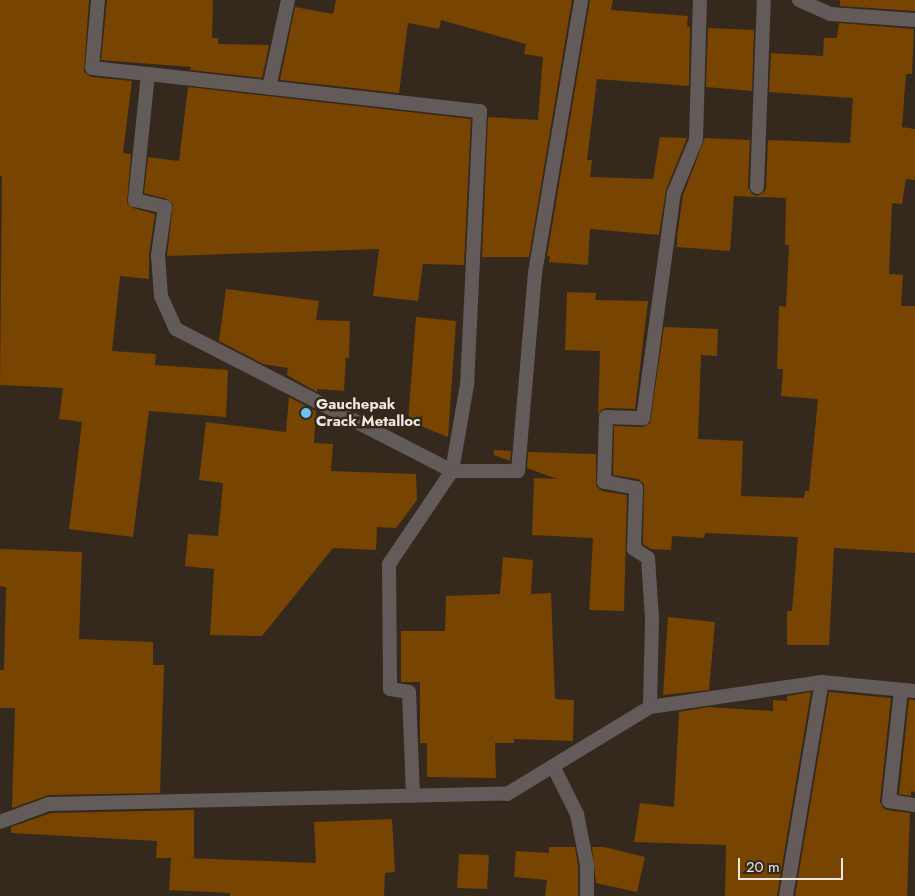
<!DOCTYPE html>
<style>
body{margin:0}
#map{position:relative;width:915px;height:896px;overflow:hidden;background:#35291e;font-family:Jost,sans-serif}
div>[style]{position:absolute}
.building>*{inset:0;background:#774401}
.minor>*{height:14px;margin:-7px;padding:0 7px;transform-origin:7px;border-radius:7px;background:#635a5a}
.dots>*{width:14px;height:14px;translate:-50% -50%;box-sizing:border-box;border:2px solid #35291e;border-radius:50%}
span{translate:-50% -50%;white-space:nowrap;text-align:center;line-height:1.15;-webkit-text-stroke:5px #35291e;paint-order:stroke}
.poi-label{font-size:15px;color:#efe7e0;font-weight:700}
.left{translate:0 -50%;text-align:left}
.scale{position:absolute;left:738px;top:858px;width:105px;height:22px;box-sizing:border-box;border:2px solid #efe7e0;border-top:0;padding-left:6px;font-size:15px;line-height:18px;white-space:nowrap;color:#efe7e0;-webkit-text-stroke:4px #35291e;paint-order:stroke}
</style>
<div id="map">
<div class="building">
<div style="clip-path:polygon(0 0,89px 0,84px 72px,91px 77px,132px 81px,123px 153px,131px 154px,127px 203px,133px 208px,155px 214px,149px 254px,149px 279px,120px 276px,112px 351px,156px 354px,155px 365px,228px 370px,226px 417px,149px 411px,133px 537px,69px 529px,82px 422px,59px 419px,63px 388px,0 385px,2px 176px,0 176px)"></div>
<div style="clip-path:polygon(107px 0,213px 0,212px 38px,218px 38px,218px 44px,269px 45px,262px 78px,190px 70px,191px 67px,101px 60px)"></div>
<div style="clip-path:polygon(336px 0,572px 0,529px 257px,482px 257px,488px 117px,538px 120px,543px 57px,524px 54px,526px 44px,441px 20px,439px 29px,408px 23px,399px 93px,280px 80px,295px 7px,333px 14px)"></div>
<div style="clip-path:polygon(590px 0,613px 0,611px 10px,688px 16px,687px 27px,690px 27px,689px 86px,597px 79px,587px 160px,592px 160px,590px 177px,653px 179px,660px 137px,687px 138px,666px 190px,659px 235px,590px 229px,588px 265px,549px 262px,550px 256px,547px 256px)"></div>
<div style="clip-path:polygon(840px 0,915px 0,915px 11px,840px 6px)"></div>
<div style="clip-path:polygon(839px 23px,914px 29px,912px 74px,906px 74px,902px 127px,915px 129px,915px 180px,906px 179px,902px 204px,892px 203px,889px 274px,903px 275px,901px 306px,915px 306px,915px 553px,834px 548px,829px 645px,787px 645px,787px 611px,792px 611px,798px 537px,705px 533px,704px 538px,672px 536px,671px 550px,651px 549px,643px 544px,644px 484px,638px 479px,613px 475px,614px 426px,643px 427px,650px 423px,664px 327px,718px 329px,717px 356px,701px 355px,698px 439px,743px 441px,741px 496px,804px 498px,805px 491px,809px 491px,818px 399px,781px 396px,783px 369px,777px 369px,779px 306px,786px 307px,789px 245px,785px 245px,786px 198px,734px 196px,730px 251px,677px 247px,677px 237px,683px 195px,705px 138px,750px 140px,748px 187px,752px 194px,757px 196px,764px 192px,766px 188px,768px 140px,850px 143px,853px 98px,769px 92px,771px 53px,823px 56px,824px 38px,837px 38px)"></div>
<div style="clip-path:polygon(708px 28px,754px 30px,752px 91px,706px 87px)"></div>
<div style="clip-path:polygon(188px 87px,471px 119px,464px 265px,423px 264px,418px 301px,373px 296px,379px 249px,167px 256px,173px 204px,167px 199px,144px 193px,148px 157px,179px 161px)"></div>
<div style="clip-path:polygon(226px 289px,319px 301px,316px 320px,350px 321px,349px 358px,346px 358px,344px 391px,317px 389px,317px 392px,287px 375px,288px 368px,263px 364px,219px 341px)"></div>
<div style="clip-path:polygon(567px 292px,596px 293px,595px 300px,648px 301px,635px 409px,606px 408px,601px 410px,598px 415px,600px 351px,565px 350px)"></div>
<div style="clip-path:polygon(416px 317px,456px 321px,448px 437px,408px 421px)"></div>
<div style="clip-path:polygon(289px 397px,316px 411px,314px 443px,333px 444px,331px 471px,416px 474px,417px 500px,396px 528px,377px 527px,376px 550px,333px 548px,262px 636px,210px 635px,214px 569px,185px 566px,188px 534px,218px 536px,223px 483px,199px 480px,206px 422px,286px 432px)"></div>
<div style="clip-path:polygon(494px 450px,511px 451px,510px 461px,494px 455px)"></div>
<div style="clip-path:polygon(528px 452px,596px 454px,596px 486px,602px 491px,627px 495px,624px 611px,589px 610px,593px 538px,532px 535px,534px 478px,557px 479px,527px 468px)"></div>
<div style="clip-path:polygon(0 549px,82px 552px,79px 639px,153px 642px,153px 665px,164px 665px,160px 793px,49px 795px,12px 808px,15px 708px,0 708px,0 670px,4px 670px,6px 587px,0 586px)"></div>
<div style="clip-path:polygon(503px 557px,533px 560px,531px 594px,551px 593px,555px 699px,574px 700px,573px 741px,514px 739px,514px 743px,495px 743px,496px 778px,427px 777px,427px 743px,420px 743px,420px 682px,401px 682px,401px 631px,445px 631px,446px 596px,500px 594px)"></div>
<div style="clip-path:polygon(668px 617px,715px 622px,709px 690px,663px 695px)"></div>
<div style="clip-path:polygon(811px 692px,777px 896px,725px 896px,726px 845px,634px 842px,640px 803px,674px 807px,679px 712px,708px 707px,773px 711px,773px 700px,787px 701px,787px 696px)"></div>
<div style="clip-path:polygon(829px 692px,891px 698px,880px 801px,883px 808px,887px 810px,910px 813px,907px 896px,795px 896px)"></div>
<div style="clip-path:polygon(909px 699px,915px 700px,915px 792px,911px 791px,911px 796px,899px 794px)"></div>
<div style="clip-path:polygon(194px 810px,194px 858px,188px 858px,316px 863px,314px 822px,392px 819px,395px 872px,385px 873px,384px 896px,230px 896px,230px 893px,169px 890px,171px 858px,156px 858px,157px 841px,11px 833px,11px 827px,51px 813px)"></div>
<div style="clip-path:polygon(549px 847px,575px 847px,578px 866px,578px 896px,545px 896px,547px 880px,514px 877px,516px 851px,549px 853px)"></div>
<div style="clip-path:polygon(592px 847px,604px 847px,645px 857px,637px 892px,596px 883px)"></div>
<div style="clip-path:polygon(459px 854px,489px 855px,487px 889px,457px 888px)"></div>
</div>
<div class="minor">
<div style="left:98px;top:0;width:68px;rotate:95deg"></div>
<div style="left:92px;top:68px;width:56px;rotate:6.1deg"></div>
<div style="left:148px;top:74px;width:127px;rotate:95.9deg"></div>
<div style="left:135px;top:200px;width:31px;rotate:13deg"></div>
<div style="left:165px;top:207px;width:49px;rotate:98.3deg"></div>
<div style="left:158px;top:255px;width:41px;rotate:85.8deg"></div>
<div style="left:161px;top:296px;width:36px;rotate:66deg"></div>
<div style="left:176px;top:329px;width:310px;rotate:27.2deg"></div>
<div style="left:452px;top:471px;width:66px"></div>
<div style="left:518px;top:471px;width:199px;rotate:-85.1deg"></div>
<div style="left:535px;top:273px;width:277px;rotate:-80.4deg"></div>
<div style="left:799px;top:0;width:34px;rotate:24deg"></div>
<div style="left:830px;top:14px;width:85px;rotate:4deg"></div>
<div style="left:148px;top:74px;width:334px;rotate:6.4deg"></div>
<div style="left:480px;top:111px;width:274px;rotate:92.7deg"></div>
<div style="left:467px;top:385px;width:87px;rotate:99.9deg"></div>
<div style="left:452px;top:471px;width:112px;rotate:124.1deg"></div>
<div style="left:389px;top:564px;width:125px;rotate:89.5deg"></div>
<div style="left:390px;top:689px;width:19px;rotate:9deg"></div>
<div style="left:409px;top:692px;width:104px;rotate:87.8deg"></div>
<div style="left:269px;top:88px;width:90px;rotate:-77.8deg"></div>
<div style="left:757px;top:187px;width:187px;rotate:-87.9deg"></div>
<div style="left:901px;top:690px;width:112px;rotate:96.2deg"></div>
<div style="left:889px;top:801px;width:26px;rotate:9deg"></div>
<div style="left:650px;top:707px;width:89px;rotate:-88.7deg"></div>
<div style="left:652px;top:618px;width:60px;rotate:-93.8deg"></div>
<div style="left:648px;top:558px;width:17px;rotate:-147deg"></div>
<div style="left:634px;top:549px;width:61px;rotate:-88.1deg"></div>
<div style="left:636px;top:488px;width:33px;rotate:-169deg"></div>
<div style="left:604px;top:482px;width:65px;rotate:-88.2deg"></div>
<div style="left:606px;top:417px;width:37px;rotate:2deg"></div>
<div style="left:643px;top:418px;width:227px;rotate:-82.2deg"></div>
<div style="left:674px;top:193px;width:57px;rotate:-67.5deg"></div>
<div style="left:696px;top:140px;width:140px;rotate:-88.4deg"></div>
<div style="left:553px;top:766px;width:54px;rotate:63.4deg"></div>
<div style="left:577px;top:814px;width:52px;rotate:78.9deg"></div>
<div style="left:587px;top:865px;width:31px;rotate:90deg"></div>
<div style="left:0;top:822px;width:52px;rotate:-20.2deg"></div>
<div style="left:49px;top:804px;width:458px;rotate:-1.3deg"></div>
<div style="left:507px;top:794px;width:167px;rotate:-31.3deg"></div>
<div style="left:650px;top:707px;width:174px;rotate:-8.3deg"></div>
<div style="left:822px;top:682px;width:93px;rotate:5.5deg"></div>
<div style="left:786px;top:896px;width:217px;rotate:-80.5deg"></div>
</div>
<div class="dots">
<div style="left:306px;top:413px;background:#6bc3f2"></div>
</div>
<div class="poi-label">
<span class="left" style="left:316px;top:413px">Gauchepak<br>Crack Metalloc</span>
</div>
<div class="scale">20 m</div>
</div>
